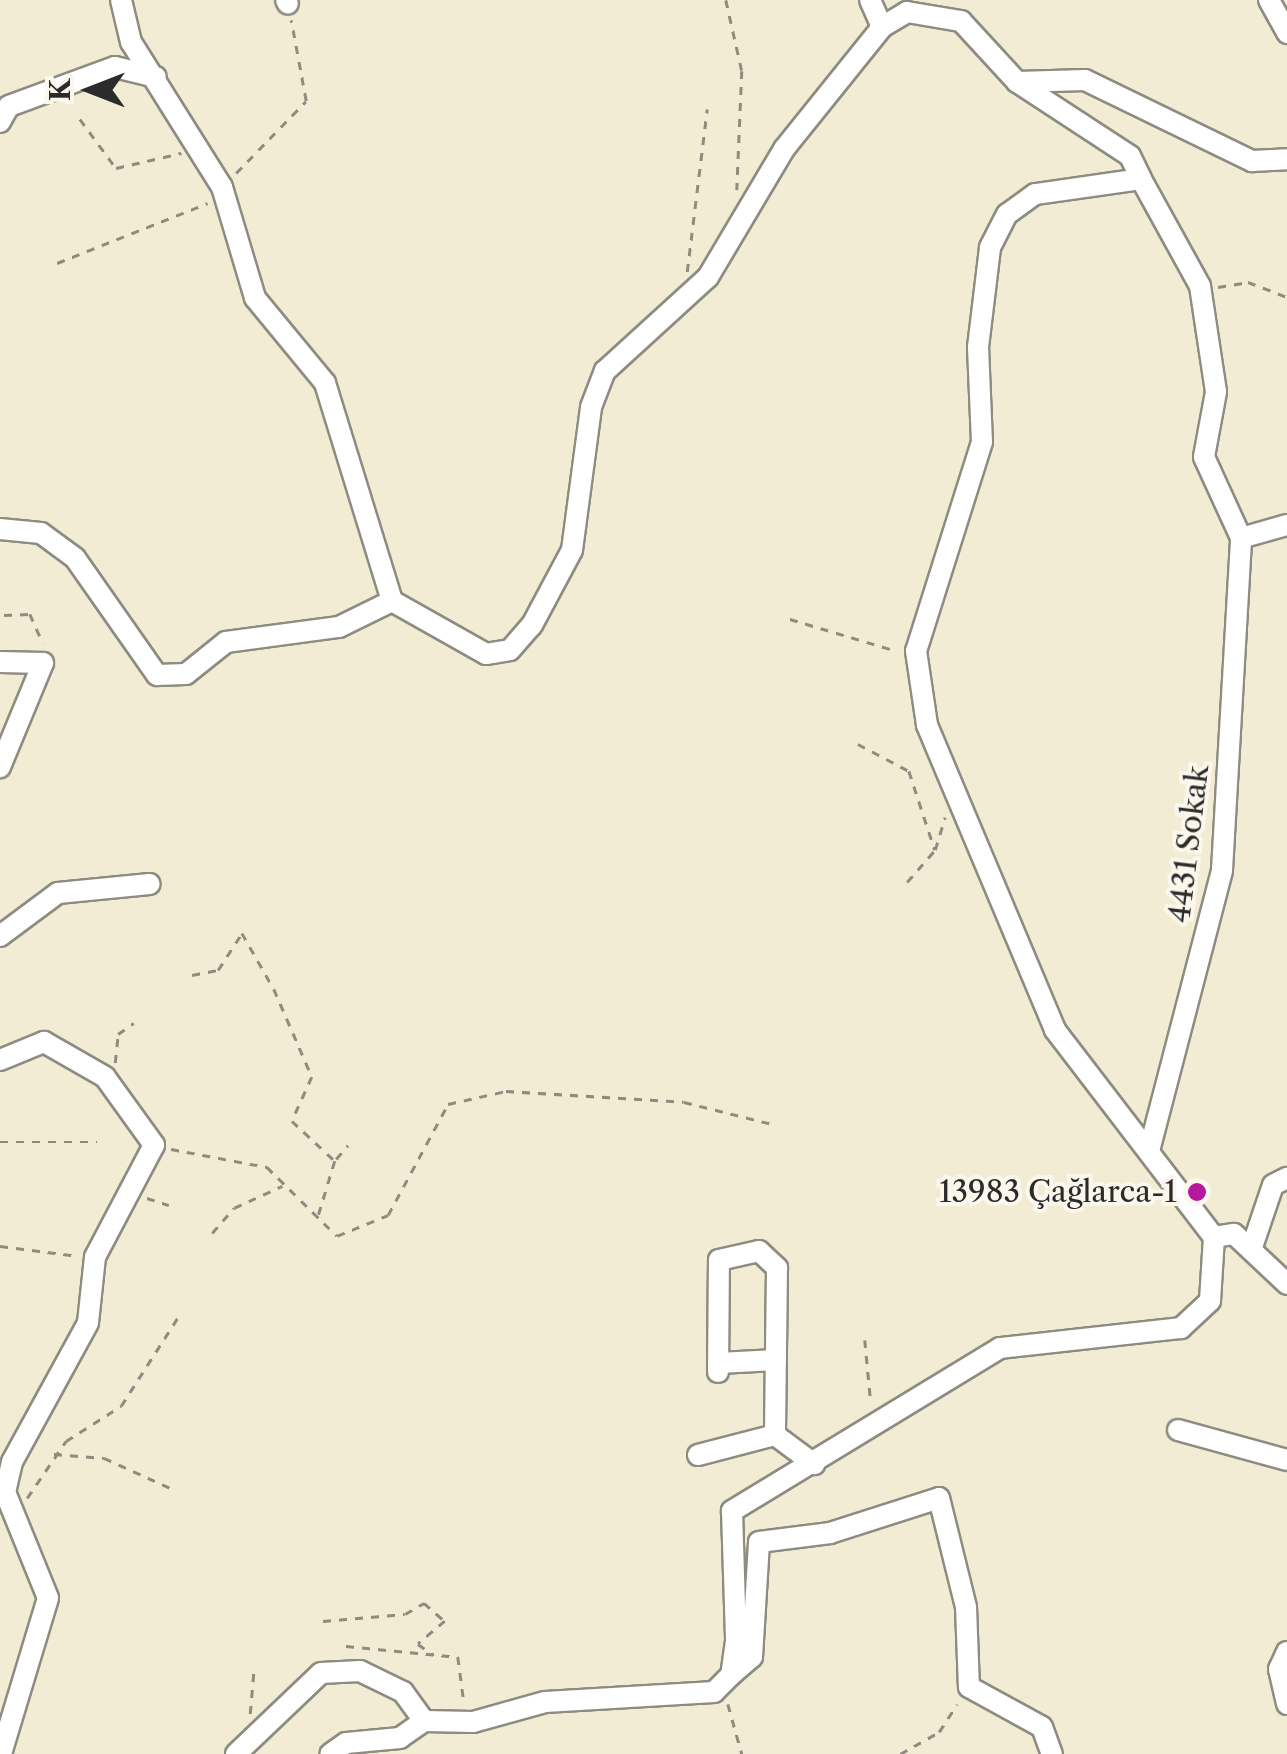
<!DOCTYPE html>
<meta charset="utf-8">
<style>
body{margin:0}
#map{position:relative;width:1287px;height:1754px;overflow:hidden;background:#f2ecd4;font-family:"Libre Caslon Text",serif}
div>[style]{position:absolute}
.path>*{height:2.5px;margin-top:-1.25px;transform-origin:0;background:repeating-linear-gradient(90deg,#8e8c80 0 8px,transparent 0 16px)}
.roads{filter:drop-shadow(2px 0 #8e8c80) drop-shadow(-2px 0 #8e8c80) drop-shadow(0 2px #8e8c80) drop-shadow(0 -2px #8e8c80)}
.minor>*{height:20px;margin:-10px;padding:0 10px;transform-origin:10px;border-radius:10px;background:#fff}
.dots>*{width:28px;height:28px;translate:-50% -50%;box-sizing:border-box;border:5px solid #fbf7ec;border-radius:50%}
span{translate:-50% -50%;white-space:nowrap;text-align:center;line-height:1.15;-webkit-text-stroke:8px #fbf7ec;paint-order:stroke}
.street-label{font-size:30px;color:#2b2b2b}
.poi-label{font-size:30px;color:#2b2b2b}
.right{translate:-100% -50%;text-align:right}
.north{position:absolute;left:40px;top:40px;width:100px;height:100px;-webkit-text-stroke:8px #fbf7ec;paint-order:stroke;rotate:270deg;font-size:28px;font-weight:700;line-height:40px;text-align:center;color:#2b2b2b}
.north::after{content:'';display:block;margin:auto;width:35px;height:45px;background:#2b2b2b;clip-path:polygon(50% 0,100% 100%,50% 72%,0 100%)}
</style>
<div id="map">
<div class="path">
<div style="left:726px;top:0;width:73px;rotate:77.3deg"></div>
<div style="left:742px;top:71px;width:119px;rotate:92.4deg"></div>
<div style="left:80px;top:119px;width:61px;rotate:53.7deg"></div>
<div style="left:116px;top:168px;width:67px;rotate:-13deg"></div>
<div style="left:236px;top:173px;width:100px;rotate:-45.8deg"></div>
<div style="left:306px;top:101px;width:82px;rotate:-100.5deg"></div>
<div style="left:57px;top:263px;width:162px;rotate:-21.7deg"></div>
<div style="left:687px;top:272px;width:164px;rotate:-83deg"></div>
<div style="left:1218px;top:287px;width:30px;rotate:-9deg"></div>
<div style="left:1248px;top:282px;width:42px;rotate:21deg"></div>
<div style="left:4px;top:615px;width:26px;rotate:-2deg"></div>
<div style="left:30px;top:614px;width:32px;rotate:66deg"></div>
<div style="left:790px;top:619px;width:112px;rotate:16.7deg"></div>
<div style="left:858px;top:744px;width:58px;rotate:27.9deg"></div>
<div style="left:909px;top:771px;width:83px;rotate:71.8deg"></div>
<div style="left:907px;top:882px;width:43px;rotate:-48.8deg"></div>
<div style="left:935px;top:850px;width:34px;rotate:-73deg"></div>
<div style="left:192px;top:975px;width:26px;rotate:-11deg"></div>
<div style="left:218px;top:970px;width:44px;rotate:-57deg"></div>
<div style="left:242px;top:933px;width:64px;rotate:60.3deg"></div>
<div style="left:274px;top:989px;width:96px;rotate:66.6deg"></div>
<div style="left:312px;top:1077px;width:48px;rotate:114.4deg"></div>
<div style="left:292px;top:1121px;width:59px;rotate:42.9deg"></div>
<div style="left:335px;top:1161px;width:59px;rotate:106.9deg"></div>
<div style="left:115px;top:1063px;width:29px;rotate:-84deg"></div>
<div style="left:118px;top:1034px;width:19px;rotate:-35deg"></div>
<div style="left:0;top:1142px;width:97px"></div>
<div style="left:171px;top:1149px;width:98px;rotate:10.6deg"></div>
<div style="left:267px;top:1167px;width:98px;rotate:44.6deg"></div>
<div style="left:337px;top:1236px;width:55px;rotate:-22.4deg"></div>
<div style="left:388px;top:1215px;width:126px;rotate:-61.6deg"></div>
<div style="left:448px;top:1104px;width:59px;rotate:-12.6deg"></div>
<div style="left:506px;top:1091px;width:178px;rotate:3.5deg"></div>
<div style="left:684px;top:1102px;width:91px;rotate:14deg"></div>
<div style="left:336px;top:1159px;width:18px;rotate:-49deg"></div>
<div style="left:147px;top:1198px;width:23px;rotate:18deg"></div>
<div style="left:212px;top:1233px;width:33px;rotate:-49deg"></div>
<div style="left:234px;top:1208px;width:53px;rotate:-24.6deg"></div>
<div style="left:0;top:1246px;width:79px;rotate:7.3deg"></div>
<div style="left:865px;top:1340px;width:63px;rotate:84.6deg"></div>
<div style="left:54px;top:1454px;width:50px;rotate:4.6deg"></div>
<div style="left:104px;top:1458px;width:72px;rotate:24.4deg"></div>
<div style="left:27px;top:1498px;width:69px;rotate:-55.6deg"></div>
<div style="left:66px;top:1441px;width:65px;rotate:-32.5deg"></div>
<div style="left:121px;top:1406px;width:109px;rotate:-57.3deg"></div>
<div style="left:323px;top:1621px;width:82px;rotate:-4.9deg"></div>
<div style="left:405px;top:1614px;width:22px;rotate:-30deg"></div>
<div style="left:424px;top:1603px;width:28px;rotate:41deg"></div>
<div style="left:445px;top:1621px;width:35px;rotate:140deg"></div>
<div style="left:418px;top:1644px;width:19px;rotate:35deg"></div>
<div style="left:346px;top:1646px;width:113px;rotate:5.6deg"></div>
<div style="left:458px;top:1657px;width:45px;rotate:82.4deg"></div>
<div style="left:728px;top:1704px;width:52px;rotate:74.4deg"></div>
<div style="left:250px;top:1714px;width:47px;rotate:-85.1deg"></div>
<div style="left:900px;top:1754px;width:45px;rotate:-29.4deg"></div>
<div style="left:939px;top:1732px;width:33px;rotate:-57deg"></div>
</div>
<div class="roads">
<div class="minor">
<div style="left:121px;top:0;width:43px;rotate:76.6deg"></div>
<div style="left:131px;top:42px;width:171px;rotate:57.9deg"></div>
<div style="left:222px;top:187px;width:116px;rotate:73.4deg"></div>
<div style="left:255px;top:298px;width:110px;rotate:50.5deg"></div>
<div style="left:325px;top:383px;width:228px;rotate:72.9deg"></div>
<div style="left:392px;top:601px;width:108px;rotate:29.4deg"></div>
<div style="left:486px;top:654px;width:24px;rotate:-9deg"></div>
<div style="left:510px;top:650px;width:33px;rotate:-49deg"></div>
<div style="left:532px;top:625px;width:85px;rotate:-61.9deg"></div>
<div style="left:572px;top:550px;width:144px;rotate:-82.4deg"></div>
<div style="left:591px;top:407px;width:39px;rotate:-69deg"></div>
<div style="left:605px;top:371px;width:139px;rotate:-42.4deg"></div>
<div style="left:708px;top:277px;width:149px;rotate:-59.3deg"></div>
<div style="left:784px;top:149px;width:156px;rotate:-51.2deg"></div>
<div style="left:882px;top:27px;width:29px;rotate:-31deg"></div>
<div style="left:907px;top:12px;width:55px;rotate:9.5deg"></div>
<div style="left:961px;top:21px;width:83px;rotate:47.4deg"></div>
<div style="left:1017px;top:82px;width:135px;rotate:33.2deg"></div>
<div style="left:1130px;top:156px;width:25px;rotate:64deg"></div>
<div style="left:1141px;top:179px;width:107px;rotate:171.9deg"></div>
<div style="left:1035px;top:194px;width:34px;rotate:144deg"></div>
<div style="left:1007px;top:214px;width:38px;rotate:117deg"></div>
<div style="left:990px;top:248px;width:100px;rotate:96.9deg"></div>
<div style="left:978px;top:347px;width:95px;rotate:87.6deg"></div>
<div style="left:982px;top:442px;width:219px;rotate:107.5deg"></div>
<div style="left:916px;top:651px;width:75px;rotate:81.5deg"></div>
<div style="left:927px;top:725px;width:331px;rotate:67.2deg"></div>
<div style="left:1055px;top:1030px;width:261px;rotate:52.5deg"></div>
<div style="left:1214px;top:1237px;width:64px;rotate:93.6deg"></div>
<div style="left:1210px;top:1301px;width:40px;rotate:137deg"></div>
<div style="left:1181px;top:1328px;width:182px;rotate:173.7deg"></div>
<div style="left:1000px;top:1348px;width:314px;rotate:148.7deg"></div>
<div style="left:732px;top:1511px;width:130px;rotate:88.2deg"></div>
<div style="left:736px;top:1641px;width:34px;rotate:98deg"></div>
<div style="left:731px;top:1675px;width:24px;rotate:135deg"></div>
<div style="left:714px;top:1692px;width:169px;rotate:176.6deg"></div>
<div style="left:545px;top:1702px;width:75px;rotate:164.5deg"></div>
<div style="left:473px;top:1722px;width:49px;rotate:-178.8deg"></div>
<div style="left:424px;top:1721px;width:29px;rotate:145deg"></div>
<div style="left:400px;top:1738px;width:54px;rotate:174.7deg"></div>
<div style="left:346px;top:1743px;width:19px;rotate:145deg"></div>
<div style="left:286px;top:0;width:4px;rotate:63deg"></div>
<div style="left:870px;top:0;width:30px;rotate:66deg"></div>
<div style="left:1269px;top:0;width:38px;rotate:61deg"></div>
<div style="left:1017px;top:82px;width:68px;rotate:-1.7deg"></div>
<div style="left:1085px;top:80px;width:186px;rotate:25.9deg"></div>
<div style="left:1252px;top:161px;width:35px;rotate:-3deg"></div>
<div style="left:0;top:122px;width:18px;rotate:-61deg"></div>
<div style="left:9px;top:106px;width:113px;rotate:-20.2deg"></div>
<div style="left:115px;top:67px;width:42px;rotate:13.7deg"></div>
<div style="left:1141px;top:179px;width:122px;rotate:61.1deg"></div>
<div style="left:1200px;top:286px;width:107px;rotate:81.4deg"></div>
<div style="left:1216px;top:392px;width:66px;rotate:100.5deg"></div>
<div style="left:1204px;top:457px;width:89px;rotate:65.4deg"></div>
<div style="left:1241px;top:538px;width:48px;rotate:-15.8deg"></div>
<div style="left:0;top:529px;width:41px;rotate:5.6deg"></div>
<div style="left:41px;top:533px;width:42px;rotate:36.3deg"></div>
<div style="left:75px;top:558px;width:143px;rotate:55deg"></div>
<div style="left:157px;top:675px;width:29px;rotate:-2deg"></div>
<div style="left:186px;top:674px;width:51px;rotate:-38.7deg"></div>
<div style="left:226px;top:642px;width:114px;rotate:-7.6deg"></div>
<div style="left:339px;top:627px;width:59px;rotate:-26.1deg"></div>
<div style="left:0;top:662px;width:43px;rotate:1.3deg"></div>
<div style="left:43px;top:663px;width:113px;rotate:112.5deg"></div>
<div style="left:0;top:936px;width:72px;rotate:-36.6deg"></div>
<div style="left:58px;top:893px;width:92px;rotate:-5.6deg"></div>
<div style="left:0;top:1060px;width:48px;rotate:-22.2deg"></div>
<div style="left:44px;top:1042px;width:70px;rotate:29.8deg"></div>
<div style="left:105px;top:1077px;width:84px;rotate:54.2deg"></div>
<div style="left:154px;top:1145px;width:127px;rotate:117.8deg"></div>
<div style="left:95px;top:1257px;width:66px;rotate:96.1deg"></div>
<div style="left:88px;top:1323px;width:158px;rotate:118.7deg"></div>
<div style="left:12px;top:1462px;width:31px;rotate:103deg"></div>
<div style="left:5px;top:1492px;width:114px;rotate:67.9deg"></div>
<div style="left:48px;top:1598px;width:163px;rotate:106.8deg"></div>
<div style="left:1149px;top:1151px;width:290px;rotate:-75.4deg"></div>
<div style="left:1222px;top:870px;width:333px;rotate:-86.7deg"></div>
<div style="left:1214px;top:1237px;width:20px;rotate:-9deg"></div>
<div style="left:1234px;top:1234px;width:73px;rotate:43.3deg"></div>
<div style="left:1252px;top:1247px;width:65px;rotate:-71.3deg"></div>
<div style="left:1273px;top:1185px;width:16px;rotate:-27deg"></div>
<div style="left:719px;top:1363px;width:57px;rotate:-3deg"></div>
<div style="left:718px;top:1372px;width:112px;rotate:-89.5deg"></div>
<div style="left:719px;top:1260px;width:41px;rotate:-12.7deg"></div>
<div style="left:759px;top:1251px;width:25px;rotate:43deg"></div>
<div style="left:777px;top:1268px;width:167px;rotate:90.7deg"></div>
<div style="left:775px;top:1435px;width:49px;rotate:36.6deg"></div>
<div style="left:1178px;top:1430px;width:113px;rotate:15.4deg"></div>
<div style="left:698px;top:1455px;width:80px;rotate:-14.6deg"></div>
<div style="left:1287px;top:1652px;width:19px;rotate:115deg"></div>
<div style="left:1279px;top:1669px;width:36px;rotate:77deg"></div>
<div style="left:731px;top:1675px;width:28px;rotate:-41deg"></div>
<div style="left:752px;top:1657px;width:115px;rotate:-86.5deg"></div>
<div style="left:759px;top:1542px;width:72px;rotate:-7.2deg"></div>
<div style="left:830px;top:1533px;width:114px;rotate:-17.8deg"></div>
<div style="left:939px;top:1498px;width:112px;rotate:76.1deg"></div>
<div style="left:966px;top:1607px;width:80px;rotate:87.9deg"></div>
<div style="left:969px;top:1687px;width:83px;rotate:28.7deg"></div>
<div style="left:1042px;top:1727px;width:29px;rotate:70deg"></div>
<div style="left:236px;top:1754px;width:117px;rotate:-43.6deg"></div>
<div style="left:321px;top:1673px;width:39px;rotate:-3deg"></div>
<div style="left:360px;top:1671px;width:48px;rotate:26deg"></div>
<div style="left:403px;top:1692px;width:36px;rotate:54deg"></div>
</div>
</div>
<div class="dots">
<div style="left:1197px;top:1192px;background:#b5179e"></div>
</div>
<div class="street-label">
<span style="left:1189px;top:844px;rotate:-83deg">4431 Sokak</span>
</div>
<div class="poi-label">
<span class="right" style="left:1177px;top:1192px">13983 Çağlarca-1</span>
</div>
<div class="north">K</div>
</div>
